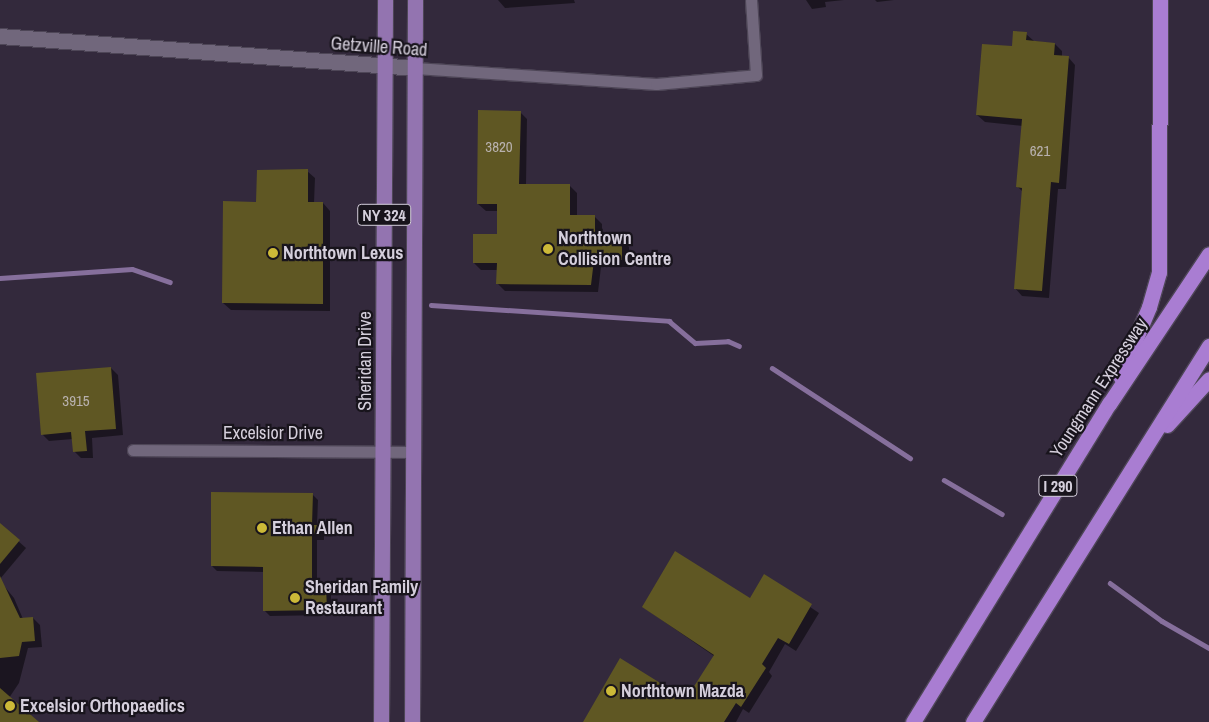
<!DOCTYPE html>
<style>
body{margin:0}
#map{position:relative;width:1209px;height:722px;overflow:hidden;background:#33293c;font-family:"Archivo Narrow",sans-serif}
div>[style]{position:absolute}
.shadow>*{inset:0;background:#0007}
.stream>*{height:4.5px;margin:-2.25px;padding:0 2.25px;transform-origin:2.25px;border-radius:2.25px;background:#866f9c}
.building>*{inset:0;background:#5f5723}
.roads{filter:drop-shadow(1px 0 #4e4657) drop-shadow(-1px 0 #4e4657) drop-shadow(0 1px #4e4657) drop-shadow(0 -1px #4e4657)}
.street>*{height:11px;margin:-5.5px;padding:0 5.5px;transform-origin:5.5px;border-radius:5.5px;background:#71677c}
.secondary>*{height:15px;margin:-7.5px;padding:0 7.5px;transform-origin:7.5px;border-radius:7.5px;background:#71677c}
.primary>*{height:15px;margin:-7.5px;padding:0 7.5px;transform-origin:7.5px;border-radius:7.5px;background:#9374b0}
.highway>*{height:15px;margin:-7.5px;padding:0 7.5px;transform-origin:7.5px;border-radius:7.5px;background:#a97dd2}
.dots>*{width:14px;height:14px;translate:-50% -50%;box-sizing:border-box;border:2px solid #18141c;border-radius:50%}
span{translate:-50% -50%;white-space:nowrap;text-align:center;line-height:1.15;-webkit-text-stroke:4.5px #18141c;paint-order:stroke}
.number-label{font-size:15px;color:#b8b1ae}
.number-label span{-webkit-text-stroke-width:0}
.shield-label span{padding:1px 4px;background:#18141c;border:1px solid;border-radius:4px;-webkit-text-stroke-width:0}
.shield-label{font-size:16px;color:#d5cfdc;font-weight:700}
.street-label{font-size:18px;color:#d5cfdc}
.poi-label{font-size:18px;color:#d5cfdc;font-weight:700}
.left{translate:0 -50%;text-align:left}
</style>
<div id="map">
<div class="shadow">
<div style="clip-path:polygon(574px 0,575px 3px,505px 8px,498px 0)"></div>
<div style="clip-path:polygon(806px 0,844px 0,825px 2px,826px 7px,812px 9px)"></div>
<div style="clip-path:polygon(875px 0,894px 0,877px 2px)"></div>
<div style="clip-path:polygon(1026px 34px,1034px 41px,1055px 44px,1062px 51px,1062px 57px,1068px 57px,1075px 65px,1066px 189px,1058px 189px,1049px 298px,1022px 296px,1015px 288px,1023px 192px,1018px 187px,1023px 126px,985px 122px,977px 115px,1013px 48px)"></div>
<div style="clip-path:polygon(520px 112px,527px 119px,526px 185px,570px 186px,577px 193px,577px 216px,594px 216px,602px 224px,602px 240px,622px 240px,629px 247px,629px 267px,601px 267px,598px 292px,505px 291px,498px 284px,498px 270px,481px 270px,474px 263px,498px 235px,499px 211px,486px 211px,478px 204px)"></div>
<div style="clip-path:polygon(307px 171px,315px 178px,314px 203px,323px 203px,330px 211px,330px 311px,231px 310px,223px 303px,258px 203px)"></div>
<div style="clip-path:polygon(111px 368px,118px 375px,123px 435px,92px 438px,93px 458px,81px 458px,74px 451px,73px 439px,49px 441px,42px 434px)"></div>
<div style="clip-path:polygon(312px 494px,318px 500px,317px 526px,324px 531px,324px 540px,317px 540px,317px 587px,326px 587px,331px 593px,331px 615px,270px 616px,264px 610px,264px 572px,217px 571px,212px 566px)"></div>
<div style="clip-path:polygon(0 525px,26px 548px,0 579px)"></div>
<div style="clip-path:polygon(764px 576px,819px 613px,796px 651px,785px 644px,769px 672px,772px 676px,749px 713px,743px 709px,736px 722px,587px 722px,686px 701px,714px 656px,643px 607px,750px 599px)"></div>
<div style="clip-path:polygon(0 581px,14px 598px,23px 619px,33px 618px,40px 625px,42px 647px,28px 648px,19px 683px,9px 698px,37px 722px,0 722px)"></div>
</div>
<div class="stream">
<div style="left:0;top:278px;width:132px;rotate:-3.9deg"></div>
<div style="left:132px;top:269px;width:40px;rotate:18.9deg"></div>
<div style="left:431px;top:305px;width:239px;rotate:3.8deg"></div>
<div style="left:669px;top:321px;width:34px;rotate:40deg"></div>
<div style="left:695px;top:343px;width:33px;rotate:-3deg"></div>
<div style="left:728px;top:341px;width:12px;rotate:24deg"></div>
<div style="left:772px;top:368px;width:165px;rotate:33.1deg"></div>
<div style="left:944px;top:480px;width:67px;rotate:30.4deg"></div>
<div style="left:1110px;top:583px;width:64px;rotate:36.2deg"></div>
<div style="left:1162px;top:621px;width:54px;rotate:29.9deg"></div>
</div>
<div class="building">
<div style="clip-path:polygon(1013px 31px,1027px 32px,1026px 40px,1055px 43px,1054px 55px,1069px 56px,1059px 183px,1051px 182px,1042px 291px,1014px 289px,1022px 188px,1016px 187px,1022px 119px,976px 115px,982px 44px,1012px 46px)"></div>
<div style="clip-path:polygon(478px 110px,521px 111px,519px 184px,570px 184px,570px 215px,595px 215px,595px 239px,622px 239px,622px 260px,594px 260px,591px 285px,496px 284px,497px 263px,473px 263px,473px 234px,497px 234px,497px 204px,477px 204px)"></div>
<div style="clip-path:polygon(308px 169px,308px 202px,323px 202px,323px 304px,222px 303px,223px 201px,256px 202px,257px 170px)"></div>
<div style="clip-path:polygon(111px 367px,116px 429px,85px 431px,87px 451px,73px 452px,71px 432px,41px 435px,36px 373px)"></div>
<div style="clip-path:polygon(211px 492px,313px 493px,312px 525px,319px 525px,319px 535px,312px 535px,312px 586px,326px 586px,327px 610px,263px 611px,263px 567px,211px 566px)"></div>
<div style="clip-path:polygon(0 523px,20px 540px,0 564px)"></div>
<div style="clip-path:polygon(675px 551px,750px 598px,764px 574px,812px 604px,789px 644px,778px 638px,762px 664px,766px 668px,741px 707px,736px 703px,724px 722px,583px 722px,620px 658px,686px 699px,714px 655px,642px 607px)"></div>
<div style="clip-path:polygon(0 576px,20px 618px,33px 617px,35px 641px,22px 642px,19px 656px,0 658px)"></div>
<div style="clip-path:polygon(0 688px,39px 722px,0 722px)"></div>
</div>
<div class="roads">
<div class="street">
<div style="left:415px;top:68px;width:242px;rotate:3.8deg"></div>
<div style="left:656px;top:84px;width:100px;rotate:-5.1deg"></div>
<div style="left:756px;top:75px;width:75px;rotate:-93.8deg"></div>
<div style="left:133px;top:450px;width:281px;rotate:0.4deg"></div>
</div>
<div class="secondary">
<div style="left:0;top:36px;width:416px;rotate:4.4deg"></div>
</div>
<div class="primary">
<div style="left:381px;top:722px;width:722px;rotate:-89.68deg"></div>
<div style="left:412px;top:722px;width:722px;rotate:-89.76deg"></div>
</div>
<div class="highway">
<div style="left:1120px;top:376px;width:75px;rotate:-67.2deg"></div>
<div style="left:1149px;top:307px;width:36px;rotate:-74deg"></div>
<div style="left:1159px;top:272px;width:272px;rotate:-89.8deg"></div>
<div style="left:1167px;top:425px;width:62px;rotate:-47.6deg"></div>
<div style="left:913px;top:722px;width:374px;rotate:-58.4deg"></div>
<div style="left:1109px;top:404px;width:180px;rotate:-56.3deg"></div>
<div style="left:973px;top:722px;width:444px;rotate:-57.9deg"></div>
</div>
</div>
<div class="dots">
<div style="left:548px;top:249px;background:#ccb938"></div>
<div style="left:273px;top:253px;background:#ccb938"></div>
<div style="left:262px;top:528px;background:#ccb938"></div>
<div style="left:295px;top:598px;background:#ccb938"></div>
<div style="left:611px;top:691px;background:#ccb938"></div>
<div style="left:10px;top:706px;background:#ccb938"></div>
</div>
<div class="number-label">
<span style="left:499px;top:147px">3820</span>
<span style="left:1040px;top:151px">621</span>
<span style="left:76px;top:401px">3915</span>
</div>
<div class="shield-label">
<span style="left:384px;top:215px">NY 324</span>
<span style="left:1058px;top:486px">I 290</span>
</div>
<div class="street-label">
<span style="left:379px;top:47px;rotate:4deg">Getzville Road</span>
<span style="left:365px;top:361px;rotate:-90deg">Sheridan Drive</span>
<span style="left:1099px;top:388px;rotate:-57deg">Youngmann Expressway</span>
<span style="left:273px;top:433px">Excelsior Drive</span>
</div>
<div class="poi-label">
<span class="left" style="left:558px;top:249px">Northtown<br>Collision Centre</span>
<span class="left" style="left:283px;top:253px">Northtown Lexus</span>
<span class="left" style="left:272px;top:528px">Ethan Allen</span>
<span class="left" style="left:305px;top:598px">Sheridan Family<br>Restaurant</span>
<span class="left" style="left:621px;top:691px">Northtown Mazda</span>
<span class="left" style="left:20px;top:706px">Excelsior Orthopaedics</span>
</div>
</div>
